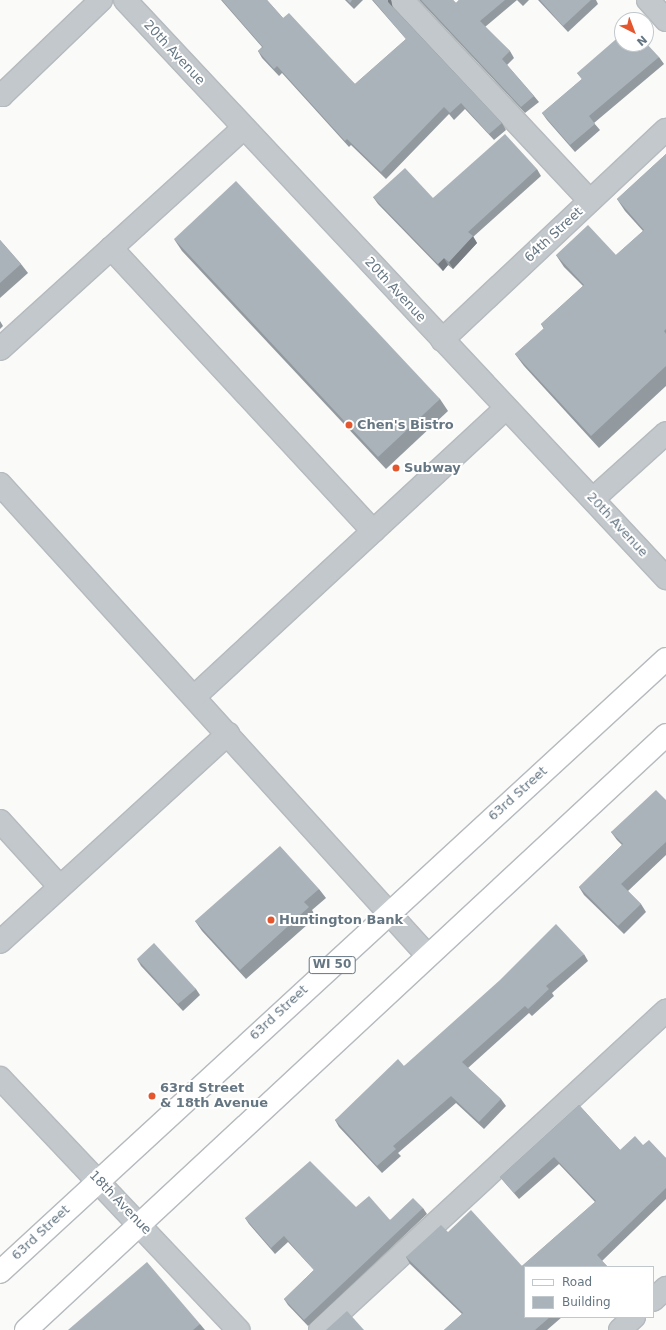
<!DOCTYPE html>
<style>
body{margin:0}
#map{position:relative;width:666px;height:1330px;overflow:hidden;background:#fafaf8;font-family:"DejaVu Sans",sans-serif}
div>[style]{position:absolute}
.roads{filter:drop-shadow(1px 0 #b5babe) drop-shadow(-1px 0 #b5babe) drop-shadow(0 1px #b5babe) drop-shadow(0 -1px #b5babe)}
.minor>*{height:22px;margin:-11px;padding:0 11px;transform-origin:11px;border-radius:11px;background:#c3c8cc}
.major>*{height:22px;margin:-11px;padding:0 11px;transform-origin:11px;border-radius:11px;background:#fff}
.wall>*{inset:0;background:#929a9f}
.shaded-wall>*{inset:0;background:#777d82}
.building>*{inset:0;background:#aab3b9}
.dots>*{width:11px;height:11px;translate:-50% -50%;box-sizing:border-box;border:2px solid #fff;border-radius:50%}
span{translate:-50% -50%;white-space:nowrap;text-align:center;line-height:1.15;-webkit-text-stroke:4px #fff;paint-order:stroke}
.shield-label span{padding:1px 3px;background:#fff;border:1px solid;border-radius:3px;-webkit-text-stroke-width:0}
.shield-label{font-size:12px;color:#657683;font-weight:700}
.street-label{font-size:13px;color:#657683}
.poi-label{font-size:13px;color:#657683;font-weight:700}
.left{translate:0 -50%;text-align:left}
.legend{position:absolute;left:524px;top:1266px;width:130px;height:52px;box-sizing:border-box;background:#fff;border:1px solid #c1c8cd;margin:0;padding:5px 7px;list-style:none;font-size:12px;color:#657683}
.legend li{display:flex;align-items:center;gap:8px;height:20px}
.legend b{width:20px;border:1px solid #c1c8cd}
.north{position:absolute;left:614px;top:12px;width:40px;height:40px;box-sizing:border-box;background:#fff;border:1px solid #c1c8cd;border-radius:50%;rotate:138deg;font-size:11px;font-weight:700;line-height:16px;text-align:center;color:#657683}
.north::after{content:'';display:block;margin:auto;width:14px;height:18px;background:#e4572e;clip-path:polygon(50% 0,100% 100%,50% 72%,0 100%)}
</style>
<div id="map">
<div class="roads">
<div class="minor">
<div style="left:125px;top:0;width:792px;rotate:46.89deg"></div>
<div style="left:402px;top:0;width:275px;rotate:46.9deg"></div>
<div style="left:648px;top:0;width:27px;rotate:48deg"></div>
<div style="left:0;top:93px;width:3px;rotate:45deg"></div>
<div style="left:2px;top:95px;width:137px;rotate:-43.8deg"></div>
<div style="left:111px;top:248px;width:386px;rotate:47.2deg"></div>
<div style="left:442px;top:340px;width:307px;rotate:-43.2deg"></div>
<div style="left:0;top:349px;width:329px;rotate:-42.2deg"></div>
<div style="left:0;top:484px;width:637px;rotate:47.8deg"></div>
<div style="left:593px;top:499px;width:98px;rotate:-42.1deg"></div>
<div style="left:194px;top:697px;width:425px;rotate:-42.8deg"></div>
<div style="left:0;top:821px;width:89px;rotate:47.7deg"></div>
<div style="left:0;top:942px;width:309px;rotate:-42.4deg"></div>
<div style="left:0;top:1078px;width:347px;rotate:46.6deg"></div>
<div style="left:653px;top:1300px;width:18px;rotate:-43deg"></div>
<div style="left:320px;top:1330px;width:471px;rotate:-42.7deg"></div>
<div style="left:620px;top:1330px;width:19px;rotate:-43deg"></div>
</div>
<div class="major">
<div style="left:0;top:1272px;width:905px;rotate:-42.63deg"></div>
<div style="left:26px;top:1330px;width:874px;rotate:-42.91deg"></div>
</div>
</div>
<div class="wall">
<div style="clip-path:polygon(221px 0,267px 0,283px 18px,355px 84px,406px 39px,372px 0,391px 0,392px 6px,502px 123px,506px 130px,494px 140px,465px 109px,454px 120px,449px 114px,386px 179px,351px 145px,349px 147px,282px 73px,279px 76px,262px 58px,258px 51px,262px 47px)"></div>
<div style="clip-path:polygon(345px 0,363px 0,354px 9px)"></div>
<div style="clip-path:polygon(419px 0,453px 0,456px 3px,459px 0,529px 0,523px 6px,517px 0,485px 27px,510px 51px,514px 58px,507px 65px,534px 96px,539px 102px,525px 113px)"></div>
<div style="clip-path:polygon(538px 0,596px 0,598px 4px,568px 32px)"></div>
<div style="clip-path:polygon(659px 57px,664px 64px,594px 123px,600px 130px,575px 152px,547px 120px,542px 113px,582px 79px,577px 73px)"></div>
<div style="clip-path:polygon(666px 154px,666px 386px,599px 448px,524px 366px,515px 354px,544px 329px,541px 324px,583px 286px,564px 267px,556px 255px,616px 255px,643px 231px,625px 211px,617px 199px)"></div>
<div style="clip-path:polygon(537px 169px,541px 176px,473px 237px,477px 243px,453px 269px,448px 265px,443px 271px,378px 204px,373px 197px,433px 198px)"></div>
<div style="clip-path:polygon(174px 239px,440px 399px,448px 411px,386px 469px,182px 251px)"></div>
<div style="clip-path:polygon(0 240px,21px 264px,28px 273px,0 298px)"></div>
<div style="clip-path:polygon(0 321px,3px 326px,0 329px)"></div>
<div style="clip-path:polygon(666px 800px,666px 855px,628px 891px,641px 904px,646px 912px,624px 934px,584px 895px,579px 887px,622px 845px,617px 840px,611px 832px)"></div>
<div style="clip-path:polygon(319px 889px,326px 898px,312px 910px,316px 917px,246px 979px,202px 931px,195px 921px)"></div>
<div style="clip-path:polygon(584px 954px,588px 961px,552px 993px,554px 996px,532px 1016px,529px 1013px,468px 1068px,501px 1099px,506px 1106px,484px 1129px,456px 1103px,398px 1153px,401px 1156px,382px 1173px,339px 1127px,335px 1120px,404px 1066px)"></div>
<div style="clip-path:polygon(137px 959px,196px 989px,200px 995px,183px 1011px,141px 966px)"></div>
<div style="clip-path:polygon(579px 1105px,620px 1150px,643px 1145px,666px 1158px,666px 1199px,602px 1261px,608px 1267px,525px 1267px,525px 1317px,562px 1317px,547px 1330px,444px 1330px,462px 1314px,410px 1264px,406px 1257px,448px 1232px,522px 1266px,595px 1202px,559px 1164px,519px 1199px,505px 1183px,500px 1177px)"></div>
<div style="clip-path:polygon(356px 1207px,390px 1220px,423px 1208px,427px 1214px,308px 1326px,288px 1305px,284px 1299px,314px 1270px,288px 1242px,275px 1254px,249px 1224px,245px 1218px)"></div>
<div style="clip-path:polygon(200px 1324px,205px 1330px,68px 1330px)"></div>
</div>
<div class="shaded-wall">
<div style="clip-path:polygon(388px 0,391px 0,393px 9px,388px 2px)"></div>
<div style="clip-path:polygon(473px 236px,477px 243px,453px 269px,449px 262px)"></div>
<div style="clip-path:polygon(444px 258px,448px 265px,443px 271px,438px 264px)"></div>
</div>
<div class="building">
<div style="clip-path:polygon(222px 0,267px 0,283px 18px,289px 13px,355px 84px,406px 39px,373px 0,388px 0,388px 2px,502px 123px,489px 134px,461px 103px,450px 113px,444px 107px,381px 172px,347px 139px,345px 141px,277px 66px,274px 69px,258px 51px,263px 47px)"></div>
<div style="clip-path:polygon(347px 0,352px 0,350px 3px)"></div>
<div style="clip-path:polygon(421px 0,453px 0,456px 3px,459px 0,505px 0,480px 21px,510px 51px,502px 59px,534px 96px,521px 107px)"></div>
<div style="clip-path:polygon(540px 0,591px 0,563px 26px)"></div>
<div style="clip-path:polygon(622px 34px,622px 44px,646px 44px,646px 43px,659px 57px,589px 116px,595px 124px,570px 145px,542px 113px,582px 79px,577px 73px)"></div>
<div style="clip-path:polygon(505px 134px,537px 169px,468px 232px,473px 236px,449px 262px,444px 258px,438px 264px,373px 197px,405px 168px,433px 198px)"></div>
<div style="clip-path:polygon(666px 154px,666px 329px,664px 331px,666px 334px,666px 366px,591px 436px,515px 354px,544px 328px,541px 324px,584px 285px,556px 255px,588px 225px,616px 255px,644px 230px,617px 199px)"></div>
<div style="clip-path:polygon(236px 181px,440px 399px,378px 457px,174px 239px)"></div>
<div style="clip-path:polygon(0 240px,21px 264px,0 283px)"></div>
<div style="clip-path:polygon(656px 790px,666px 800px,666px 842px,621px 884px,641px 904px,618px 926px,579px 887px,623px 844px,611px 832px)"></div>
<div style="clip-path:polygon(280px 846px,319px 889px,304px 902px,309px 907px,240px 970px,195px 921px)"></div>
<div style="clip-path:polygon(556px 924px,584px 954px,546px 986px,549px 989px,528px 1009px,525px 1006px,462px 1062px,501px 1099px,479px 1122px,451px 1096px,393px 1146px,396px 1149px,377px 1166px,335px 1120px,398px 1059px,404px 1066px,500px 980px)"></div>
<div style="clip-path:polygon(154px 943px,196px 989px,178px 1004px,137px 959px)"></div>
<div style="clip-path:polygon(579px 1105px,620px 1150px,635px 1136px,643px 1145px,649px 1140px,666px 1158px,666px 1188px,597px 1255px,607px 1266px,607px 1267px,525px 1267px,525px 1317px,550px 1317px,535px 1330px,444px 1330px,463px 1313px,406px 1257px,441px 1225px,448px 1232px,471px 1210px,522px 1266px,596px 1201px,554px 1157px,514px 1193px,500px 1177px)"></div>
<div style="clip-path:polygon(310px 1161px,356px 1207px,369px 1196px,390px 1220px,413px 1198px,423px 1208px,304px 1320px,284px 1299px,314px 1270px,284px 1236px,271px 1248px,245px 1218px)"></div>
<div style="clip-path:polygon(147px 1262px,200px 1324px,193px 1330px,68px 1330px)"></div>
<div style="clip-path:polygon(347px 1311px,364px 1330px,326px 1330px)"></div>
</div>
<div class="dots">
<div style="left:349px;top:425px;background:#e4572e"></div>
<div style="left:396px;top:468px;background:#e4572e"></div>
<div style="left:271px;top:920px;background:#e4572e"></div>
<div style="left:152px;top:1096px;background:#e4572e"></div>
</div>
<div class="shield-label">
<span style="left:332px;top:965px">WI 50</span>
</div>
<div class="street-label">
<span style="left:174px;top:53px;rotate:47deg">20th Avenue</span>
<span style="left:554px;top:235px;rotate:-43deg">64th Street</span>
<span style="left:395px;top:290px;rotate:47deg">20th Avenue</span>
<span style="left:617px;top:525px;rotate:47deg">20th Avenue</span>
<span style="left:518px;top:794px;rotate:-42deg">63rd Street</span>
<span style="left:279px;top:1013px;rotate:-43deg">63rd Street</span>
<span style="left:120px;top:1203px;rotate:46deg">18th Avenue</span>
<span style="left:41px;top:1233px;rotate:-43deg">63rd Street</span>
</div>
<div class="poi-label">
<span class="left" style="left:357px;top:425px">Chen's Bistro</span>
<span class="left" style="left:404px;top:468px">Subway</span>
<span class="left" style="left:279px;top:920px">Huntington Bank</span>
<span class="left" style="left:160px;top:1096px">63rd Street<br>&amp; 18th Avenue</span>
</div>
<ul class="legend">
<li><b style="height:5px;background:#fff"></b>Road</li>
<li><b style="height:11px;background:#aab3b9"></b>Building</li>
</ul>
<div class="north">N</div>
</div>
